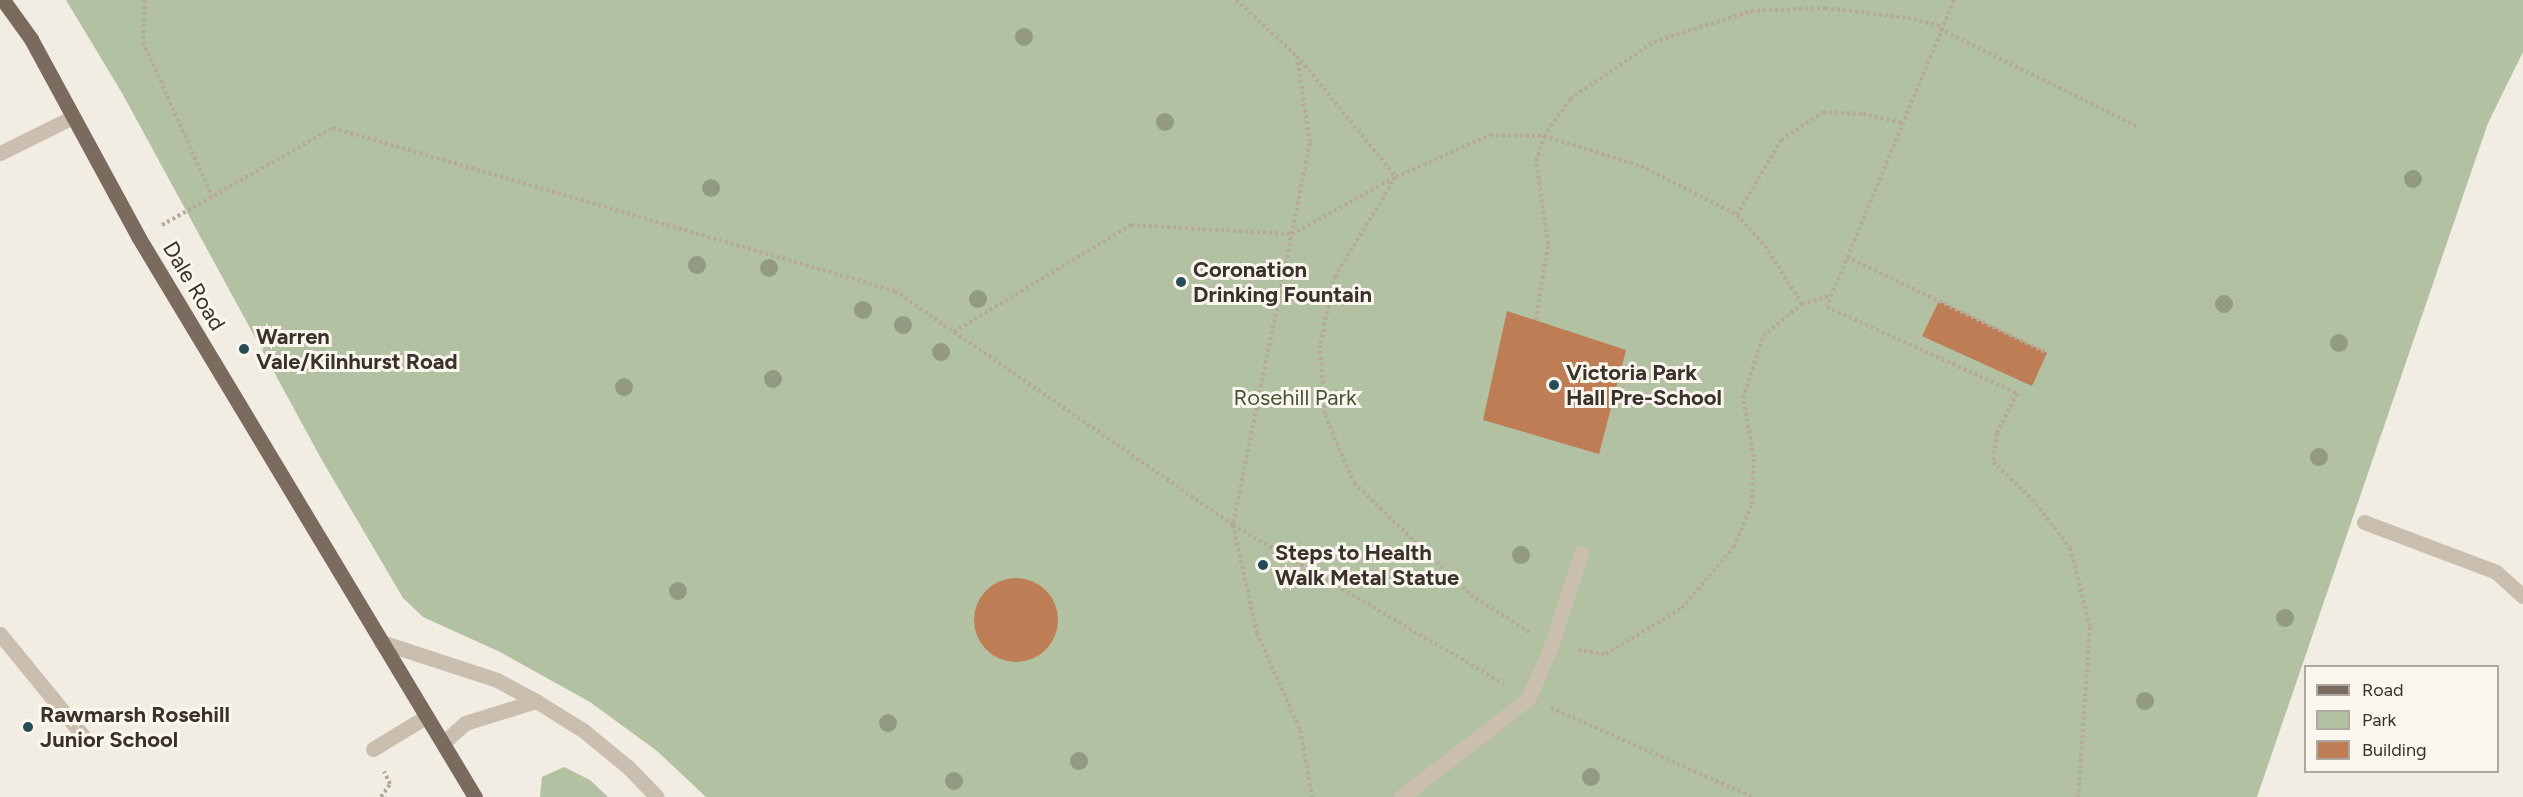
<!DOCTYPE html>
<style>
body{margin:0}
#map{position:relative;width:2523px;height:797px;overflow:hidden;background:#f2ede2;font-family:Figtree,sans-serif}
div>[style]{position:absolute}
.green>*{inset:0;background:#b2c1a2}
.building>*{inset:0;background:#be7d54}
.round{border-radius:50%}
.path>*{height:4px;margin-top:-2px;transform-origin:0;background:repeating-linear-gradient(90deg,#b6a998 0 3px,transparent 0 6px)}
.service>*{height:15px;margin:-7.5px;padding:0 7.5px;transform-origin:7.5px;border-radius:7.5px;background:#cabfae}
.minor>*{height:15px;margin:-7.5px;padding:0 7.5px;transform-origin:7.5px;border-radius:7.5px;background:#cabfae}
.tertiary>*{height:15px;margin:-7.5px;padding:0 7.5px;transform-origin:7.5px;border-radius:7.5px;background:#cabfae}
.primary>*{height:15px;margin:-7.5px;padding:0 7.5px;transform-origin:7.5px;border-radius:7.5px;background:#7a6b5e}
.trees>*{width:18px;height:18px;margin:-9px;border-radius:50%;background:#929a81}
.dots>*{width:16px;height:16px;translate:-50% -50%;box-sizing:border-box;border:3px solid #faf6ee;border-radius:50%}
span{translate:-50% -50%;white-space:nowrap;text-align:center;line-height:1.15;-webkit-text-stroke:6px #faf6ee;paint-order:stroke}
.poi-label{font-size:22px;color:#39322c;font-weight:700}
.left{translate:0 -50%;text-align:left}
.street-label{font-size:22px;color:#39322c}
.park-label{font-size:22px;color:#435631}
.legend{position:absolute;left:2304px;top:665px;width:195px;height:108px;box-sizing:border-box;background:#faf6ee;border:2px solid #ada8a0;margin:0;padding:8px 10px;list-style:none;font-size:18px;color:#39322c}
.legend li{display:flex;align-items:center;gap:12px;height:30px}
.legend b{width:30px;border:2px solid #ada8a0}
</style>
<div id="map">
<div class="green">
<div style="clip-path:polygon(66px 0,2523px 0,2523px 52px,2488px 123px,2257px 797px,706px 797px,657px 751px,590px 702px,500px 652px,423px 617px,403px 598px,323px 462px,122px 93px)"></div>
<div style="clip-path:polygon(564px 767px,590px 780px,608px 797px,540px 797px,542px 777px)"></div>
</div>
<div class="building">
<div style="clip-path:polygon(1939px 301px,2047px 353px,2032px 386px,1922px 336px)"></div>
<div style="clip-path:polygon(1507px 311px,1626px 350px,1599px 454px,1483px 420px)"></div>
<div class="round" style="left:974px;top:578px;width:84px;height:84px"></div>
</div>
<div class="path">
<div style="left:145px;top:0;width:42px;rotate:92.7deg"></div>
<div style="left:143px;top:42px;width:169px;rotate:65.9deg"></div>
<div style="left:1236px;top:0;width:83px;rotate:42.6deg"></div>
<div style="left:1297px;top:56px;width:88px;rotate:81.5deg"></div>
<div style="left:1310px;top:143px;width:390px;rotate:101.4deg"></div>
<div style="left:1233px;top:525px;width:111px;rotate:77.5deg"></div>
<div style="left:1257px;top:633px;width:106px;rotate:66.1deg"></div>
<div style="left:1300px;top:730px;width:68px;rotate:79.8deg"></div>
<div style="left:1954px;top:0;width:332px;rotate:112.5deg"></div>
<div style="left:1827px;top:307px;width:209px;rotate:24.4deg"></div>
<div style="left:2017px;top:393px;width:45px;rotate:116.6deg"></div>
<div style="left:1997px;top:433px;width:29px;rotate:98deg"></div>
<div style="left:1993px;top:462px;width:54px;rotate:43.5deg"></div>
<div style="left:2032px;top:499px;width:62px;rotate:52.2deg"></div>
<div style="left:2070px;top:548px;width:81px;rotate:75.8deg"></div>
<div style="left:2090px;top:627px;width:170px;rotate:94deg"></div>
<div style="left:1940px;top:29px;width:221px;rotate:26.3deg"></div>
<div style="left:1297px;top:56px;width:156px;rotate:50.7deg"></div>
<div style="left:1396px;top:177px;width:116px;rotate:121.6deg"></div>
<div style="left:1335px;top:276px;width:71px;rotate:102.3deg"></div>
<div style="left:1320px;top:345px;width:70px;rotate:85.9deg"></div>
<div style="left:1325px;top:415px;width:74px;rotate:66.9deg"></div>
<div style="left:1354px;top:483px;width:162px;rotate:43.7deg"></div>
<div style="left:1471px;top:595px;width:69px;rotate:32.5deg"></div>
<div style="left:1737px;top:215px;width:42px;rotate:47.9deg"></div>
<div style="left:1765px;top:246px;width:69px;rotate:57.5deg"></div>
<div style="left:162px;top:225px;width:197px;rotate:-29.6deg"></div>
<div style="left:333px;top:128px;width:585px;rotate:16.17deg"></div>
<div style="left:895px;top:291px;width:411px;rotate:34.7deg"></div>
<div style="left:1233px;top:525px;width:314px;rotate:30.4deg"></div>
<div style="left:1847px;top:257px;width:222px;rotate:25.6deg"></div>
<div style="left:1536px;top:320px;width:77px;rotate:-81deg"></div>
<div style="left:1548px;top:244px;width:84px;rotate:-98.2deg"></div>
<div style="left:1536px;top:161px;width:26px;rotate:-72deg"></div>
<div style="left:1544px;top:136px;width:102px;rotate:17.2deg"></div>
<div style="left:1641px;top:166px;width:108px;rotate:27deg"></div>
<div style="left:1737px;top:215px;width:87px;rotate:-59.6deg"></div>
<div style="left:1781px;top:140px;width:50px;rotate:-33.7deg"></div>
<div style="left:1823px;top:112px;width:40px;rotate:2.9deg"></div>
<div style="left:1863px;top:114px;width:39px;rotate:13deg"></div>
<div style="left:954px;top:332px;width:207px;rotate:-31.2deg"></div>
<div style="left:1131px;top:225px;width:161px;rotate:3.2deg"></div>
<div style="left:1292px;top:234px;width:119px;rotate:-28.7deg"></div>
<div style="left:1396px;top:177px;width:103px;rotate:-24.1deg"></div>
<div style="left:1490px;top:135px;width:54px;rotate:1.1deg"></div>
<div style="left:1544px;top:136px;width:45px;rotate:-54.9deg"></div>
<div style="left:1570px;top:99px;width:102px;rotate:-34.2deg"></div>
<div style="left:1654px;top:42px;width:102px;rotate:-17.7deg"></div>
<div style="left:1751px;top:11px;width:74px;rotate:-2.3deg"></div>
<div style="left:1825px;top:8px;width:84px;rotate:6.9deg"></div>
<div style="left:1908px;top:18px;width:34px;rotate:14deg"></div>
<div style="left:1578px;top:650px;width:28px;rotate:8deg"></div>
<div style="left:1606px;top:654px;width:89px;rotate:-31.2deg"></div>
<div style="left:1682px;top:608px;width:80px;rotate:-49.6deg"></div>
<div style="left:1734px;top:547px;width:47px;rotate:-67.3deg"></div>
<div style="left:1752px;top:504px;width:47px;rotate:-87.6deg"></div>
<div style="left:1754px;top:457px;width:60px;rotate:-100.6deg"></div>
<div style="left:1743px;top:398px;width:65px;rotate:-72.1deg"></div>
<div style="left:1763px;top:336px;width:50px;rotate:-39.4deg"></div>
<div style="left:1802px;top:304px;width:30px;rotate:-17deg"></div>
<div style="left:1551px;top:708px;width:221px;rotate:23.8deg"></div>
<div style="left:381px;top:797px;width:16px;rotate:-55deg"></div>
<div style="left:390px;top:784px;width:14px;rotate:-115deg"></div>
</div>
<div class="service">
<div style="left:0;top:634px;width:133px;rotate:50.8deg"></div>
<div style="left:373px;top:749px;width:63px;rotate:-31.4deg"></div>
<div style="left:1401px;top:797px;width:160px;rotate:-37.7deg"></div>
<div style="left:1528px;top:699px;width:58px;rotate:-66.5deg"></div>
<div style="left:1551px;top:646px;width:98px;rotate:-72.1deg"></div>
</div>
<div class="minor">
<div style="left:2364px;top:522px;width:141px;rotate:20.7deg"></div>
<div style="left:2496px;top:572px;width:36px;rotate:42deg"></div>
</div>
<div class="tertiary">
<div style="left:0;top:153px;width:81px;rotate:-26.3deg"></div>
<div style="left:381px;top:642px;width:122px;rotate:18.1deg"></div>
<div style="left:497px;top:680px;width:44px;rotate:28.3deg"></div>
<div style="left:443px;top:743px;width:30px;rotate:-42deg"></div>
<div style="left:465px;top:723px;width:74px;rotate:-17.2deg"></div>
<div style="left:536px;top:701px;width:57px;rotate:32deg"></div>
<div style="left:584px;top:731px;width:58px;rotate:39.4deg"></div>
<div style="left:629px;top:768px;width:40px;rotate:46deg"></div>
</div>
<div class="primary">
<div style="left:3px;top:0;width:48px;rotate:54.3deg"></div>
<div style="left:31px;top:39px;width:226px;rotate:61.5deg"></div>
<div style="left:139px;top:238px;width:652px;rotate:58.99deg"></div>
</div>
<div class="trees">
<div style="left:1024px;top:37px"></div>
<div style="left:1165px;top:122px"></div>
<div style="left:2413px;top:179px"></div>
<div style="left:711px;top:188px"></div>
<div style="left:697px;top:265px"></div>
<div style="left:769px;top:268px"></div>
<div style="left:978px;top:299px"></div>
<div style="left:2224px;top:304px"></div>
<div style="left:863px;top:310px"></div>
<div style="left:903px;top:325px"></div>
<div style="left:2339px;top:343px"></div>
<div style="left:941px;top:352px"></div>
<div style="left:773px;top:379px"></div>
<div style="left:624px;top:387px"></div>
<div style="left:2319px;top:457px"></div>
<div style="left:1521px;top:555px"></div>
<div style="left:678px;top:591px"></div>
<div style="left:2285px;top:618px"></div>
<div style="left:2145px;top:701px"></div>
<div style="left:888px;top:723px"></div>
<div style="left:1079px;top:761px"></div>
<div style="left:1591px;top:777px"></div>
<div style="left:954px;top:781px"></div>
</div>
<div class="dots">
<div style="left:1181px;top:282px;background:#244d58"></div>
<div style="left:244px;top:349px;background:#244d58"></div>
<div style="left:1554px;top:385px;background:#244d58"></div>
<div style="left:1263px;top:565px;background:#244d58"></div>
<div style="left:28px;top:727px;background:#244d58"></div>
</div>
<div class="poi-label">
<span class="left" style="left:1193px;top:282px">Coronation<br>Drinking Fountain</span>
<span class="left" style="left:256px;top:349px">Warren<br>Vale/Kilnhurst Road</span>
<span class="left" style="left:1566px;top:385px">Victoria Park<br>Hall Pre-School</span>
<span class="left" style="left:1275px;top:565px">Steps to Health<br>Walk Metal Statue</span>
<span class="left" style="left:40px;top:727px">Rawmarsh Rosehill<br>Junior School</span>
</div>
<div class="street-label">
<span style="left:194px;top:286px;rotate:59deg">Dale Road</span>
</div>
<div class="park-label">
<span style="left:1295px;top:398px">Rosehill Park</span>
</div>
<ul class="legend">
<li><b style="height:8px;background:#7a6b5e"></b>Road</li>
<li><b style="height:16px;background:#b2c1a2"></b>Park</li>
<li><b style="height:16px;background:#be7d54"></b>Building</li>
</ul>
</div>
